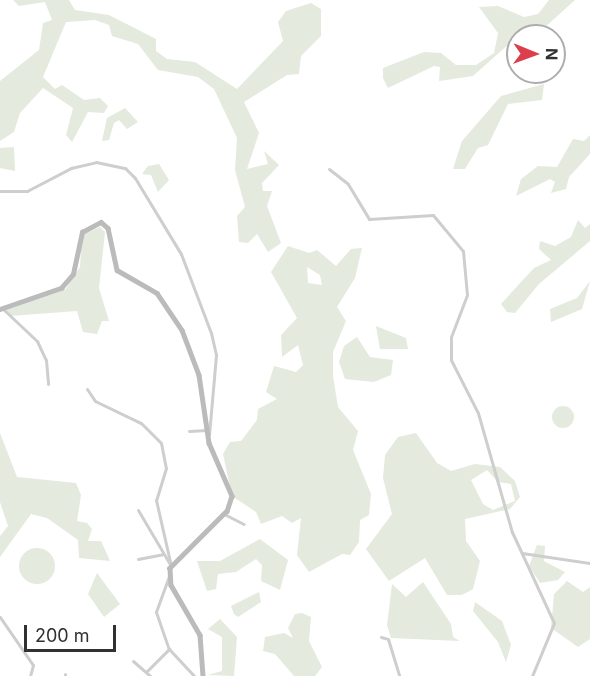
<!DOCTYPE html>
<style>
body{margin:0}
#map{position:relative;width:590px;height:676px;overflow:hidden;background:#fff;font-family:Inter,sans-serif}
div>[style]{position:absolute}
.green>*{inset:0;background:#e4eadd}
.round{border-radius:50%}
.street>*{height:3px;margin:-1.5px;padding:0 1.5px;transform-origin:1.5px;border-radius:1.5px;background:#cecece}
.secondary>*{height:4.5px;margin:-2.25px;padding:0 2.25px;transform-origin:2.25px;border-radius:2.25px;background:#bbb}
span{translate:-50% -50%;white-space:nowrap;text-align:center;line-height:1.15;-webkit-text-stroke:6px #fff;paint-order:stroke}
.north{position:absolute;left:506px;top:24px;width:60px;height:60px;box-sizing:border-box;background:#fff;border:2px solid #adadad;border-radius:50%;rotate:91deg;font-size:16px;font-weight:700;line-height:24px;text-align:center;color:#313131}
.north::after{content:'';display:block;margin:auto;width:21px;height:27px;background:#dc3e4d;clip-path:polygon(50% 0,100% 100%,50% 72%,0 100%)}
.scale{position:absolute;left:24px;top:625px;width:92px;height:27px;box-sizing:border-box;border:3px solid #313131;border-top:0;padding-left:8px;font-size:18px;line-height:21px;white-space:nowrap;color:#313131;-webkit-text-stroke:4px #fff;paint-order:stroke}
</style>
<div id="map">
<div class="green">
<div style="clip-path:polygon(13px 0,69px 0,75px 10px,109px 15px,156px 39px,156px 51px,167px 59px,195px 62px,237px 89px,283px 41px,278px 22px,286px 11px,311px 3px,321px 9px,321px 36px,301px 56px,299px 74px,287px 75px,244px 102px,259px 133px,247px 169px,268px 164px,264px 151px,279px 165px,262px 183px,263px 191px,272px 191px,267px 206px,281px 243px,268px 252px,257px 234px,248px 243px,239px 242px,237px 216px,245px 207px,235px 170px,237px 138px,214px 89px,198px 77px,158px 70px,138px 44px,112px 36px,109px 25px,95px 20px,66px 22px,43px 77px,55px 89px,62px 85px,84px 100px,100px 98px,108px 106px,104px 113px,88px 112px,72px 142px,66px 135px,73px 108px,43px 88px,20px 113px,14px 132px,0 141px,0 81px,39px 50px,43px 23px,52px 20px,45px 2px,19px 6px)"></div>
<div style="clip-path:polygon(549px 0,575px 0,544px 28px,518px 36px,473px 76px,439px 81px,440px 67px,434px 66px,388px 88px,383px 78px,383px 68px,424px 52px,441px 53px,456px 65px,476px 65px,494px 53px,498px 33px,479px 7px,498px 6px,524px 17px,538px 14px)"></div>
<div style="clip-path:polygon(544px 84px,542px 100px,508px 104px,488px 145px,478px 148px,465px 169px,453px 169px,462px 141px,501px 96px)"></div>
<div style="clip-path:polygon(125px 108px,138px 122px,127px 129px,119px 120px,114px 123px,109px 140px,102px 141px,107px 118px)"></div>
<div style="clip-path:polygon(590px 135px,590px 154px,569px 177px,566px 189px,551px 193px,555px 182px,550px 179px,516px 196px,521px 179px,538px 166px,557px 167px,573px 139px,584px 141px)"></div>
<div style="clip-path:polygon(14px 147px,15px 171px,0 168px,0 148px)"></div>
<div style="clip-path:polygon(159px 164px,169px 180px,158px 192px,151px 175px,142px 174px,148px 166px)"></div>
<div style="clip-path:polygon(578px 220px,585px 228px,590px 224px,590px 241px,539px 284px,515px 313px,507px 312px,501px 304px,534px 268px,551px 260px,539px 249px,540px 241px,555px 246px,571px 237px)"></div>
<div style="clip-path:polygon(100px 227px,105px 232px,99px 288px,109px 321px,102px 321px,97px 334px,83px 332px,77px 311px,10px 316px,6px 310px,65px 290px,80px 267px,82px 235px)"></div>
<div style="clip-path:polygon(evenodd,288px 246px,309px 253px,317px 250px,336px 266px,351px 249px,362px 248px,355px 278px,337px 307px,346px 321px,333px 352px,333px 376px,338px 407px,358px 431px,353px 450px,371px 494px,369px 515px,360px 520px,359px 542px,350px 555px,342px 554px,309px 572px,297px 555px,301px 518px,292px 523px,282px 516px,261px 524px,256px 512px,232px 496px,223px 454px,230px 442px,241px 441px,257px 420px,258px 409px,277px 399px,266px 392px,274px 366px,296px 372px,303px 365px,298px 345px,282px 357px,281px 335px,297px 318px,271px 272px,288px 246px,307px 267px,320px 275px,322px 285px,308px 283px,307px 267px)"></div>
<div style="clip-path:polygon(590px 281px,582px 309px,551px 322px,550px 309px,577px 298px)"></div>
<div style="clip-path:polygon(376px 326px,406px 338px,408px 349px,380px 349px)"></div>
<div style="clip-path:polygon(357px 337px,370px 357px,393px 360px,391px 375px,374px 382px,345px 379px,339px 362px,344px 346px)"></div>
<div class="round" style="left:552px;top:406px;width:22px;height:22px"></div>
<div style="clip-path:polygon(0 433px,17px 477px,76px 483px,81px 495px,77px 521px,87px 523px,92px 529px,88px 541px,101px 541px,110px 561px,79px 558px,78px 540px,47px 518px,31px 514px,0 557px,0 536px,8px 526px,0 502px)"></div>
<div style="clip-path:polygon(evenodd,416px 433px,437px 463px,451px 471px,475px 464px,500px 467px,515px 481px,520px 497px,510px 509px,465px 519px,466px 541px,480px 561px,473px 589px,462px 595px,447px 595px,425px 558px,389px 581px,366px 549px,392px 514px,383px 478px,385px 455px,398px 437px,416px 433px,487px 470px,498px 482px,511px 484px,515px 501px,493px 510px,483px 504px,471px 480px,487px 470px)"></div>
<div style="clip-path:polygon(260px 539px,288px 560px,280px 590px,261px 581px,262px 565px,256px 559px,236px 572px,218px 574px,216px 589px,207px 591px,197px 561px,220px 561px)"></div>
<div style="clip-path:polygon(537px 545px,545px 546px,544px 561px,565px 572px,558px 580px,540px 583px,529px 566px)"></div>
<div class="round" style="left:19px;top:548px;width:36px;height:36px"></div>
<div style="clip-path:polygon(97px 573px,120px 604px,104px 617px,88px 594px)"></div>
<div style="clip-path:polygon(567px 581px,583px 592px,590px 587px,590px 639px,578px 647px,551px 628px,554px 594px)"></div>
<div style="clip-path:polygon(423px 582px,451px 624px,453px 637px,460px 641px,391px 638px,387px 625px,392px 584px,406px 597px)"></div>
<div style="clip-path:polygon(259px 592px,261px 602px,238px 617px,234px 614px,231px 606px)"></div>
<div style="clip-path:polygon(475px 602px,502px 621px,511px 645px,506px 662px,498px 642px,473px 611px)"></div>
<div style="clip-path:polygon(302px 613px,311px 617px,309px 641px,322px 667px,315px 676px,294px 676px,275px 654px,263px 651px,265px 637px,284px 633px,293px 638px,288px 628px,295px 614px)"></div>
<div style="clip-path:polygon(220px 619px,237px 637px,234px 676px,208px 675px,222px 671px,222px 637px,208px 629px)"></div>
</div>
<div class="street">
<div style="left:329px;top:169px;width:24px;rotate:38deg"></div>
<div style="left:348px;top:184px;width:41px;rotate:59deg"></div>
<div style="left:369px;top:219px;width:64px;rotate:-3.6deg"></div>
<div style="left:433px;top:215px;width:47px;rotate:50.2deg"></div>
<div style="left:463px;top:251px;width:44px;rotate:84.8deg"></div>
<div style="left:467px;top:295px;width:45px;rotate:110.9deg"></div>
<div style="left:451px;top:337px;width:23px;rotate:90deg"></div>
<div style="left:451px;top:360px;width:59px;rotate:63deg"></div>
<div style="left:478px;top:413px;width:124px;rotate:74.1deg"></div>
<div style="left:512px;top:532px;width:100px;rotate:65.2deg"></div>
<div style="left:554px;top:623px;width:57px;rotate:112.5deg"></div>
<div style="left:0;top:191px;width:27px"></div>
<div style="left:27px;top:191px;width:50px;rotate:-27.6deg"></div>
<div style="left:71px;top:168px;width:26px;rotate:-13deg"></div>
<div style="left:96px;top:162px;width:30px;rotate:12deg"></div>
<div style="left:125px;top:168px;width:14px;rotate:45deg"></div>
<div style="left:135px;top:178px;width:89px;rotate:58.8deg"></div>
<div style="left:181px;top:254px;width:85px;rotate:69.2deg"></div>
<div style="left:211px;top:333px;width:23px;rotate:77deg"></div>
<div style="left:216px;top:355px;width:80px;rotate:95deg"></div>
<div style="left:3px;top:309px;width:47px;rotate:43.3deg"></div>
<div style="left:37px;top:341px;width:21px;rotate:65deg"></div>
<div style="left:46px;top:360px;width:24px;rotate:85deg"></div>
<div style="left:87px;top:389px;width:14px;rotate:56deg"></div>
<div style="left:95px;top:401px;width:51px;rotate:25.6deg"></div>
<div style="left:141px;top:423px;width:28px;rotate:45deg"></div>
<div style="left:161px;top:443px;width:25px;rotate:79deg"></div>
<div style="left:166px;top:468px;width:34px;rotate:107deg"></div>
<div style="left:156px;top:500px;width:68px;rotate:77.2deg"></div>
<div style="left:171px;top:566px;width:65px;rotate:-120.5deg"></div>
<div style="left:189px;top:431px;width:18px;rotate:-3deg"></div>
<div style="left:224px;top:514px;width:22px;rotate:27deg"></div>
<div style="left:522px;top:553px;width:69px;rotate:8.4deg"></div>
<div style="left:138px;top:559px;width:25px;rotate:-11deg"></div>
<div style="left:169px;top:576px;width:38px;rotate:110deg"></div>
<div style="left:156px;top:612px;width:39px;rotate:71deg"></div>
<div style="left:169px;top:649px;width:37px;rotate:47deg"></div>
<div style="left:0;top:617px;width:58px;rotate:55.5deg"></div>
<div style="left:33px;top:665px;width:11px;rotate:105deg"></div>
<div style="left:381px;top:637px;width:7px;rotate:16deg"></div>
<div style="left:388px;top:639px;width:39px;rotate:73deg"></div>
<div style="left:133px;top:661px;width:23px;rotate:41deg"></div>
<div style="left:146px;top:672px;width:33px;rotate:-45deg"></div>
<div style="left:65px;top:676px;width:2px;rotate:-90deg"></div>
</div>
<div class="secondary">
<div style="left:0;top:309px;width:65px;rotate:-19deg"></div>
<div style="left:61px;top:288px;width:18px;rotate:-49deg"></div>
<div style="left:73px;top:274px;width:43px;rotate:-77.9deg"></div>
<div style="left:82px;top:232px;width:21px;rotate:-28deg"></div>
<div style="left:101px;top:222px;width:9px;rotate:41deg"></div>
<div style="left:108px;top:228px;width:43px;rotate:77.9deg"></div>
<div style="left:117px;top:270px;width:46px;rotate:29.9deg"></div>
<div style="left:157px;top:293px;width:45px;rotate:56deg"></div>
<div style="left:182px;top:330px;width:48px;rotate:69.3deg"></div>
<div style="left:199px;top:375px;width:69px;rotate:81.6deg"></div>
<div style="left:209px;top:443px;width:58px;rotate:66.5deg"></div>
<div style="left:232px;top:496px;width:16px;rotate:108deg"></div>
<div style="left:227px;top:511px;width:81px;rotate:135deg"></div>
<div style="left:170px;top:568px;width:17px;rotate:87deg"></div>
<div style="left:171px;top:585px;width:58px;rotate:59.9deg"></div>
<div style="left:200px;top:635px;width:41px;rotate:85.8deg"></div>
</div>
<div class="north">N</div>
<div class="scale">200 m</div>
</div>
